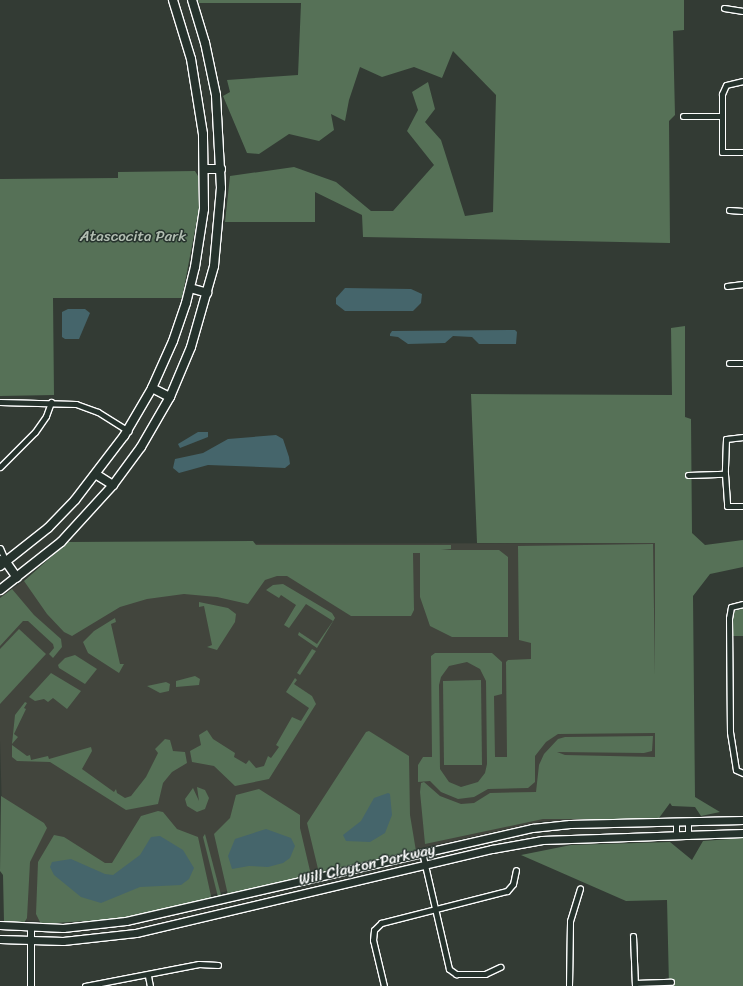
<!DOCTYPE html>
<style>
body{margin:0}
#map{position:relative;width:743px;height:986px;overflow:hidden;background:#333b34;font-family:Sriracha,sans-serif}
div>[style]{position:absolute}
.built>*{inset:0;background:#42453d}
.green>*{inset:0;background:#567157}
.water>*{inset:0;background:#45656b}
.roads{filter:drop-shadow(1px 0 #fff) drop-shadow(-1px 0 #fff) drop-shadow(0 1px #fff) drop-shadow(0 -1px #fff)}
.minor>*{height:5px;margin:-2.5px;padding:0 2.5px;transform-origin:2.5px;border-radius:2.5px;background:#26332d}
.tertiary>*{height:6px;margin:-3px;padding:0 3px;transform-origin:3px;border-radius:3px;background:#26332d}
.secondary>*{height:7px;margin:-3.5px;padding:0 3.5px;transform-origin:3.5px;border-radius:3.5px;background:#26332d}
.primary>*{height:8px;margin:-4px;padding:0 4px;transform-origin:4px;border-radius:4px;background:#26332d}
span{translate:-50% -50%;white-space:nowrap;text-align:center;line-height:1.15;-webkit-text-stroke:3px #26332d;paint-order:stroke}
.park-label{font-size:15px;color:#b3bfb3}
.street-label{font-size:15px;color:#fff}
</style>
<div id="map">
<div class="built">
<div style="clip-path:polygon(655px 543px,655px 819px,543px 821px,116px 916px,47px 921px,5px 920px,0 740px,0 597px,34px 574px,69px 544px)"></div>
</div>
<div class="green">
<div style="clip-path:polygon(198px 0,684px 0,684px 30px,673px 31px,675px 115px,669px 121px,670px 243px,363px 237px,362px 215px,315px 192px,315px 222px,225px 222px,230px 176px,294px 167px,336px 182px,371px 211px,393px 211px,434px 165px,407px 131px,418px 110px,412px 92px,428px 82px,435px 109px,425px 122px,441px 140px,465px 216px,493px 212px,496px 95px,453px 51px,442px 78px,414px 67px,382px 77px,360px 67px,349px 100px,345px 121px,331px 114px,334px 130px,319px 141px,289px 134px,259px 154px,247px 153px,223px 96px,230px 92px,227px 80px,298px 75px,301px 3px,199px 3px)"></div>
<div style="clip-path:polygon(195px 171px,198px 176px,199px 209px,182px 298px,53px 298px,54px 395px,0 396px,0 179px,118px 178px,118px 172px)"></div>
<div style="clip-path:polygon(evenodd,685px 326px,685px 417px,691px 419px,692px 533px,705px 545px,743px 540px,743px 567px,710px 574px,693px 596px,695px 797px,720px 812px,701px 816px,695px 807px,672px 806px,670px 803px,659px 818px,655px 819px,543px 819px,425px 844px,420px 792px,421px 783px,424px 782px,440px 796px,461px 804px,474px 803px,490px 793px,536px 792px,539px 765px,544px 754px,558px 739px,565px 737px,653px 736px,652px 751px,644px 753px,557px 752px,565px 755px,655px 757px,655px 733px,558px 734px,546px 742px,535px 756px,535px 782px,528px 788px,488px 789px,474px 797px,458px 799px,441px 792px,430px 781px,418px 782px,418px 765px,423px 757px,432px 757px,431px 656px,435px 653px,492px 653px,502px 662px,502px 694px,494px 696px,495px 757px,507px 757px,506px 662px,508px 660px,531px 659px,531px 643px,519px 640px,518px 546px,653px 544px,655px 676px,655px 543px,477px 543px,471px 394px,672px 395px,671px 328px,685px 326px,467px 662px,480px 669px,486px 681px,487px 764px,485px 773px,478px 782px,461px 787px,449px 782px,440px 769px,439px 685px,441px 677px,449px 666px,467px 662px)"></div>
<div style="clip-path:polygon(253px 541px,256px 545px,451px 545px,451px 549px,441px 550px,499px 550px,508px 557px,508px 637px,452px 637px,430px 626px,420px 597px,420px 553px,413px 553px,414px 610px,411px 616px,351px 616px,287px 576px,277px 576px,265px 580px,248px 604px,217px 597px,184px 594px,147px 599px,120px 607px,72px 636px,64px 632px,47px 614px,24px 581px,68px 542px)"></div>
<div style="clip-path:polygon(283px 584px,332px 613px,335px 618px,317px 648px,298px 635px,299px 632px,317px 644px,333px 621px,306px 604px,289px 628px,284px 625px,296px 605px,281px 595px,279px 598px,266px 590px,273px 585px)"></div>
<div style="clip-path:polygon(12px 589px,34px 615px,61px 639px,62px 647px,53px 658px,49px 654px,54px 648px,53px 644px,28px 621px,23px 621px,0 646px,0 598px)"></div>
<div style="clip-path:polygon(199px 602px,228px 608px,236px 614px,235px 622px,217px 650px,207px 647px,212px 645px,204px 606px,199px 607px)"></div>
<div style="clip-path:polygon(743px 608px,743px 636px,733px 636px,733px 616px,735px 611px)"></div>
<div style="clip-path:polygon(115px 618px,116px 622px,111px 624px,120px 664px,124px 664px,119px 673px,88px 653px,83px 642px,94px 631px)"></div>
<div style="clip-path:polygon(19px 629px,46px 654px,0 704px,0 649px)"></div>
<div style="clip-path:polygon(312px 649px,316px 651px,300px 675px,297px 673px)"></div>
<div style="clip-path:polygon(75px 655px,97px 669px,85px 684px,59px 668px,58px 665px,65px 658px)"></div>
<div style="clip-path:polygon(51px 673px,81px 691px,67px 709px,53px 698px,48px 702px,44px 699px,35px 701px,29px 697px)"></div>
<div style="clip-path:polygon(195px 676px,200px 679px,199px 685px,176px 687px,176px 681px)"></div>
<div style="clip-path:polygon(295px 678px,297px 680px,294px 684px,312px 696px,316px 704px,269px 779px,235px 786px,214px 766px,192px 762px,190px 751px,201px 745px,199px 735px,207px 730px,213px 739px,235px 753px,234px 757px,246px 764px,249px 760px,256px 768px,264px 766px,268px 756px,271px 758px,279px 747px,276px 745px,292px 717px,301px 721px,309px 708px,286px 692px)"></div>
<div style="clip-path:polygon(481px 680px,482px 765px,444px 765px,443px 681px)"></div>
<div style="clip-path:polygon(166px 682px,170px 684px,169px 691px,160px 693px,147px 686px)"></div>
<div style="clip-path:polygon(25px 702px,27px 703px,24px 708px,26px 709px,14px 734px,18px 737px,12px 744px,15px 715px)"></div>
<div style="clip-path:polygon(369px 731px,409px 756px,410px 815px,416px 851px,319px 873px,307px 823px,366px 732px)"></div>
<div style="clip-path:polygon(165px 739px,170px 740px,173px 751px,185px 752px,187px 763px,172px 772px,163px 783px,158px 804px,126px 810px,50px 762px,17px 761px,12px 757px,12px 745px,27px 756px,30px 755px,31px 760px,48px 756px,49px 759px,91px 747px,92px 751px,82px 769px,114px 792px,116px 789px,117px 793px,125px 798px,131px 796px,146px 777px,158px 753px,155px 749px)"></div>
<div style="clip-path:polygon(197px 787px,205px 790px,209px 798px,205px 809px,197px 812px,187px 806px,185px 799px,193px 788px,199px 801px)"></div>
<div style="clip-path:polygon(259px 789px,300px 815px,300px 828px,311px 875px,228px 895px,214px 834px,230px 818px,236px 795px)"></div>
<div style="clip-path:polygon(1px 796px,44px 823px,47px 828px,30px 862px,27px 918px,24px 923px,4px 922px,3px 875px,0 871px)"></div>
<div style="clip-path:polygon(158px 811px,163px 812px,177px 829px,198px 837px,211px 896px,209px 900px,130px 918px,41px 924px,36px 914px,38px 862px,54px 835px,64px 837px,105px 863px,112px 863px,141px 816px)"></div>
<div style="clip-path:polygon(205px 834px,221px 895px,218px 897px,203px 837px)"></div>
<div style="clip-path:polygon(743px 838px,743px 986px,669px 986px,667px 900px,626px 901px,521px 855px,571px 845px,670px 842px,692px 860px,703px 841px)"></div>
</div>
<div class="water">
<div style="clip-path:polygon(345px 288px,411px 289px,422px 294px,421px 303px,413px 311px,345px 311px,336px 304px,336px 298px)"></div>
<div style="clip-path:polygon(68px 309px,85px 309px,90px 313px,79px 339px,65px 339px,62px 337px,62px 312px)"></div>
<div style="clip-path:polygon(515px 330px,517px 332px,516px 344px,479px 344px,472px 337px,453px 336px,445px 343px,408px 344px,398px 337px,390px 336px,390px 334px,392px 331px)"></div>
<div style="clip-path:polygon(198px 432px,208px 432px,208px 437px,180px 448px,178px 444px)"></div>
<div style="clip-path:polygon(276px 435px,283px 439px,289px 457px,290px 464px,285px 468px,208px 465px,179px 473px,173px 468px,175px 459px,203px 453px,228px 439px)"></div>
<div style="clip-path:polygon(388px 793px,390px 794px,392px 815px,385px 833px,370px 842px,346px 841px,343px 835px,361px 821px,374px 798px)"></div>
<div style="clip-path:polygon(266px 829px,291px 838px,295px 846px,290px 858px,283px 863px,268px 867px,249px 866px,232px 869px,228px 856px,235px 839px)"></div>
<div style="clip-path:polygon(160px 836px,183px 850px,194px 868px,189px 879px,181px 885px,140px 887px,101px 903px,81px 897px,54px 875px,50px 867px,52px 862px,71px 859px,105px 874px,113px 875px,140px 855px,151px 837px)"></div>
</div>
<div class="roads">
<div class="minor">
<div style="left:724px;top:8px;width:19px;rotate:9deg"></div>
<div style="left:743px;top:81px;width:17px;rotate:167deg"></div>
<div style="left:726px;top:85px;width:10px;rotate:114deg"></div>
<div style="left:722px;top:94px;width:58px;rotate:90deg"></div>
<div style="left:722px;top:152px;width:21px"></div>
<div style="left:683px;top:116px;width:39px"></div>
<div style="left:729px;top:210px;width:14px;rotate:4deg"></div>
<div style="left:727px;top:286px;width:16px;rotate:-7deg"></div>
<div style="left:729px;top:363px;width:14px"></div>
<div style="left:0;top:402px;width:76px;rotate:1.5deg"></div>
<div style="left:76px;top:404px;width:23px;rotate:20deg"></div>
<div style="left:98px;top:412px;width:36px;rotate:32deg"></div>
<div style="left:743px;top:437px;width:17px;rotate:173deg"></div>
<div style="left:726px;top:439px;width:35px;rotate:92deg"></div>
<div style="left:725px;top:474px;width:32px;rotate:86deg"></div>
<div style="left:727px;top:506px;width:16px"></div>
<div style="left:0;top:467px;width:49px;rotate:-45deg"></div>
<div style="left:35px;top:432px;width:19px;rotate:-55deg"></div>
<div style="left:46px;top:416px;width:15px;rotate:-70deg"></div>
<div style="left:688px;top:475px;width:37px;rotate:-2deg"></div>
<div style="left:0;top:548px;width:15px;rotate:67deg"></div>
<div style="left:6px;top:562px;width:7px;rotate:-146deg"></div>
<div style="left:743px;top:604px;width:12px;rotate:166deg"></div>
<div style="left:731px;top:607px;width:11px;rotate:100deg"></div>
<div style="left:729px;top:618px;width:114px;rotate:89.5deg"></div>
<div style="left:730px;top:732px;width:38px;rotate:81deg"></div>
<div style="left:736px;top:770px;width:8px;rotate:23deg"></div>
<div style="left:676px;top:822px;width:14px;rotate:90deg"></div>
<div style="left:688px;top:823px;width:13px;rotate:90deg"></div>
<div style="left:422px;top:852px;width:120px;rotate:77deg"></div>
<div style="left:449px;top:969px;width:9px;rotate:36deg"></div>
<div style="left:456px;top:974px;width:29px"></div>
<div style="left:485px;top:974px;width:17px;rotate:-25deg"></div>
<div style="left:633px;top:936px;width:50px;rotate:87.7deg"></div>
<div style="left:148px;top:976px;width:10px;rotate:79deg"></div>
<div style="left:635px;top:983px;width:36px;rotate:-2deg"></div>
<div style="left:85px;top:986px;width:116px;rotate:-10.9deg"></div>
<div style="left:199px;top:964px;width:19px;rotate:3deg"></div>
<div style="left:384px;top:986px;width:47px;rotate:-103.4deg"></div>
<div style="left:373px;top:940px;width:10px;rotate:-84deg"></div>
<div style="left:374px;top:930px;width:10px;rotate:-45deg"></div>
<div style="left:381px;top:923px;width:130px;rotate:-14.3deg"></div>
<div style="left:507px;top:891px;width:9px;rotate:-49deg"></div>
<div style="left:513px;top:884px;width:14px;rotate:-78deg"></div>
<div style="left:569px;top:986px;width:65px;rotate:-89.1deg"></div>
<div style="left:570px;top:921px;width:34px;rotate:-73deg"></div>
</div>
<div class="tertiary">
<div style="left:31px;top:986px;width:58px;rotate:-90deg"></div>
</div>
<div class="secondary">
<div style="left:0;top:925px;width:63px;rotate:2.7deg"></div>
<div style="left:63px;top:928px;width:63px;rotate:-6.3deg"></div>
<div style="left:126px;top:921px;width:417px;rotate:-12.9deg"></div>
<div style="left:532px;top:828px;width:38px;rotate:-6deg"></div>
<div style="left:570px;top:824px;width:173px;rotate:-1.3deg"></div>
<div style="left:0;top:939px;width:63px;rotate:1.8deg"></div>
<div style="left:63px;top:941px;width:73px;rotate:-6.3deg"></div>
<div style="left:136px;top:933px;width:366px;rotate:-13.3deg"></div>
<div style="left:492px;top:849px;width:51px;rotate:-10.2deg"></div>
<div style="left:542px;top:840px;width:201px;rotate:-2deg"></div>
</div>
<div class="primary">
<div style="left:204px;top:169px;width:17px"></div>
<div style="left:190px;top:288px;width:18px;rotate:16deg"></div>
<div style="left:152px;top:388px;width:20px;rotate:27deg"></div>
<div style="left:97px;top:475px;width:19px;rotate:32deg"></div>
<div style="left:6px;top:562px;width:19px;rotate:55deg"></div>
<div style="left:0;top:566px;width:61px;rotate:-38.4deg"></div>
<div style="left:48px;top:528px;width:39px;rotate:-46deg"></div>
<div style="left:75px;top:500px;width:81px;rotate:-52.6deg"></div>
<div style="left:124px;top:436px;width:56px;rotate:-59.7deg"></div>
<div style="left:152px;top:388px;width:51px;rotate:-65.9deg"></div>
<div style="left:173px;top:341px;width:40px;rotate:-71.1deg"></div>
<div style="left:186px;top:303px;width:37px;rotate:-76deg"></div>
<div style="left:195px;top:267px;width:59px;rotate:-81.2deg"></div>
<div style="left:204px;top:209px;width:75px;rotate:-90.8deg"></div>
<div style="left:203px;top:134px;width:76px;rotate:-99.1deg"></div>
<div style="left:191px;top:59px;width:62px;rotate:-107deg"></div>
<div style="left:0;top:590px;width:78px;rotate:-38.2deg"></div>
<div style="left:61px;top:542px;width:77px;rotate:-47.6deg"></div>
<div style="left:113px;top:485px;width:47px;rotate:-53.6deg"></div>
<div style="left:141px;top:447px;width:58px;rotate:-59.9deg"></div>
<div style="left:170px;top:397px;width:54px;rotate:-67.2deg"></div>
<div style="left:191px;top:347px;width:84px;rotate:-74.1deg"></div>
<div style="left:214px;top:266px;width:78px;rotate:-84.9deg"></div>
<div style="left:221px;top:188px;width:93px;rotate:-93.1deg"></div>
<div style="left:216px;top:95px;width:53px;rotate:-101.9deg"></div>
<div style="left:205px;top:43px;width:45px;rotate:-106.8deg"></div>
</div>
</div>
<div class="park-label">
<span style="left:133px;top:237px">Atascocita Park</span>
</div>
<div class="street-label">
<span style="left:367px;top:865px;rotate:-13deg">Will Clayton Parkway</span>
</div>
</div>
